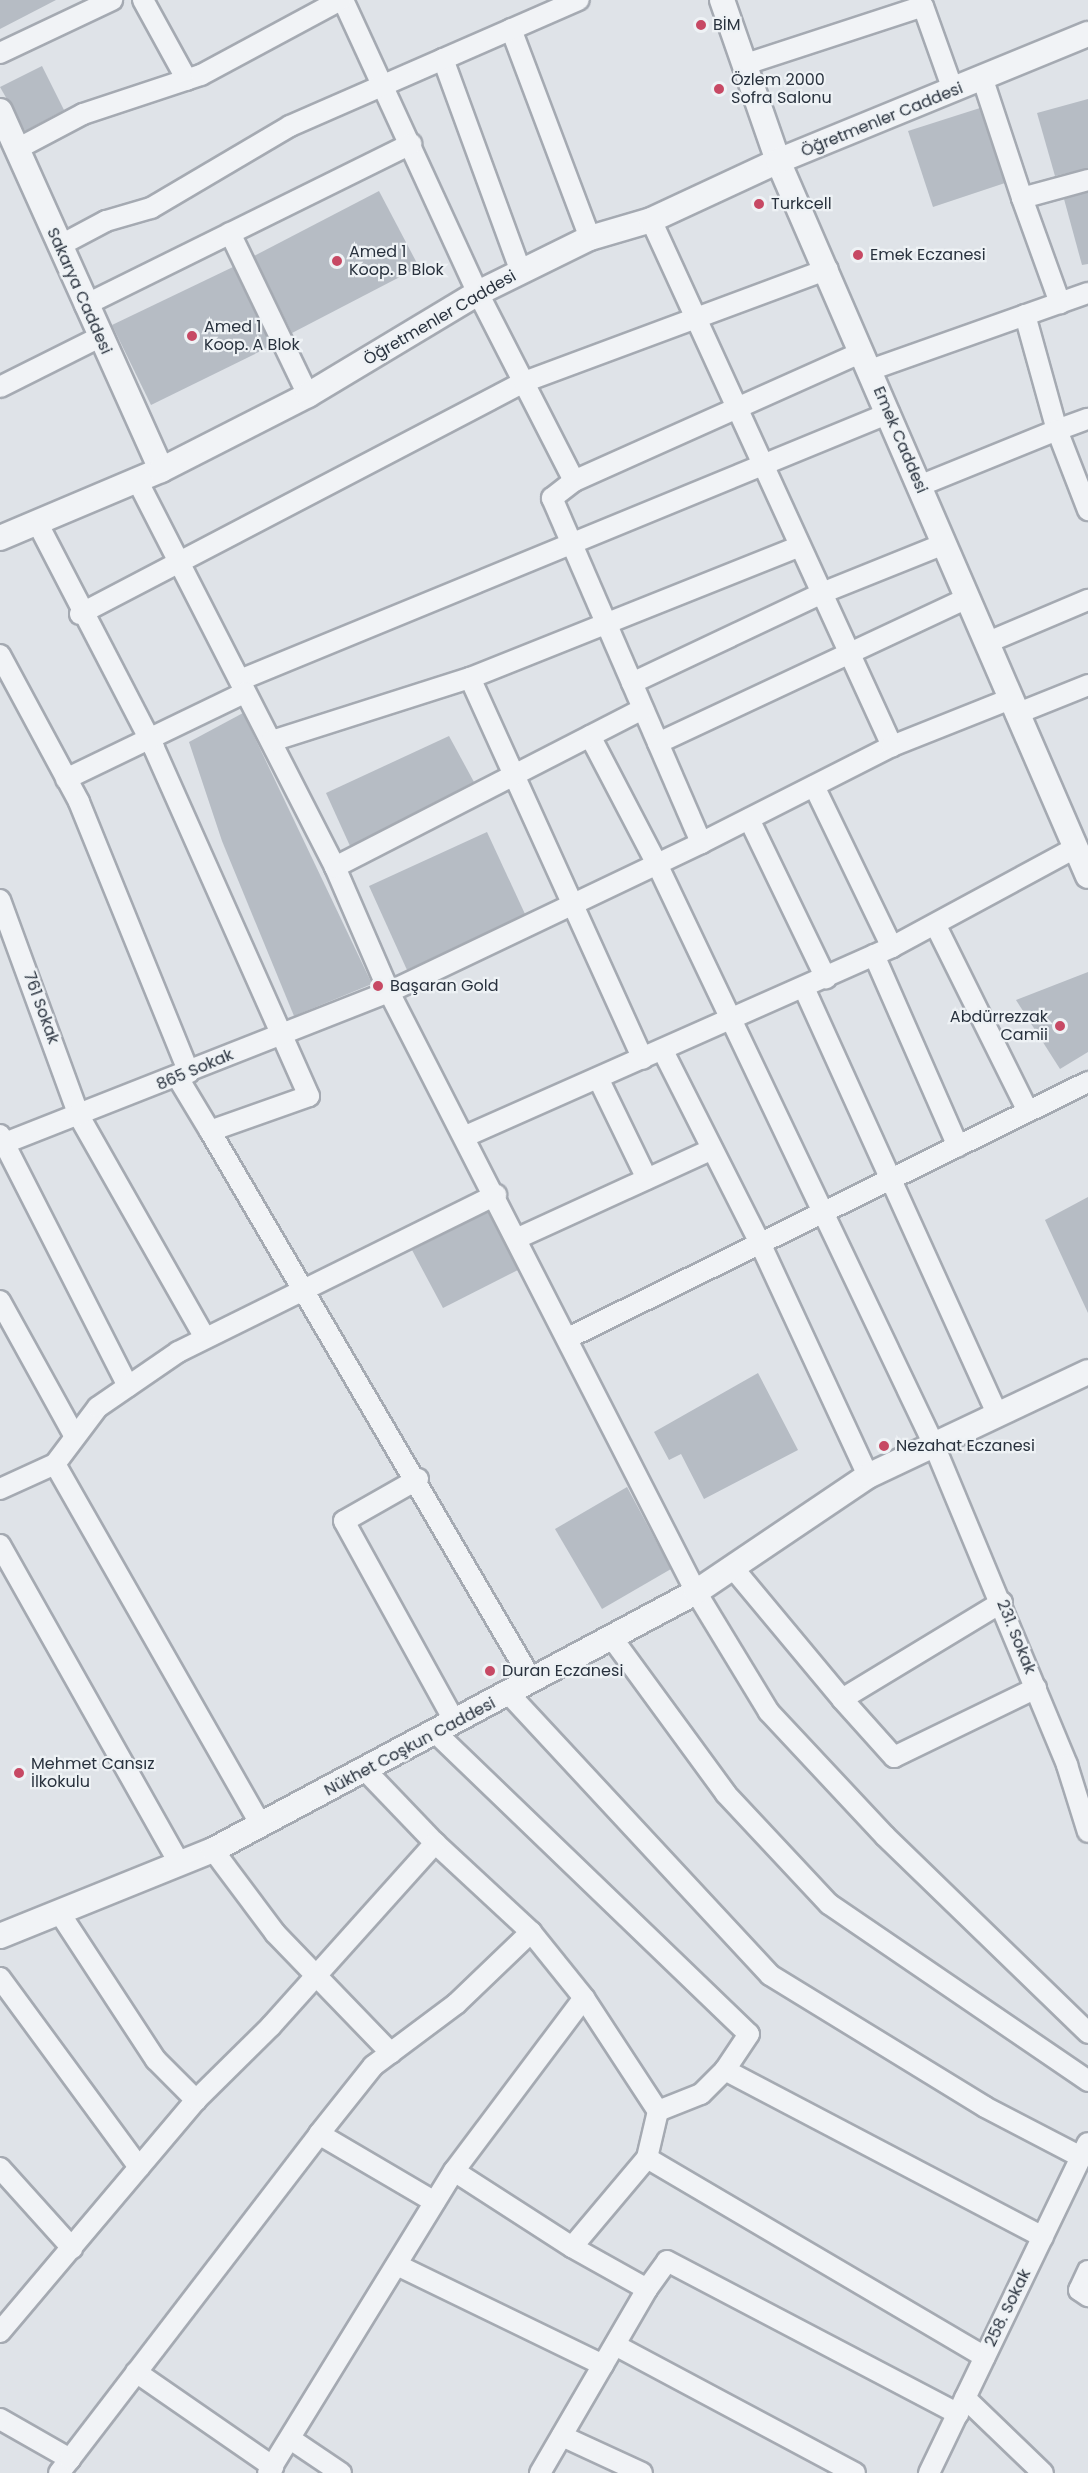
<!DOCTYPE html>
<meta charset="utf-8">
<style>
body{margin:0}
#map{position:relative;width:1088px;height:2473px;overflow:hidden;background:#dfe3e8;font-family:Poppins,sans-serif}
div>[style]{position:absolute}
.building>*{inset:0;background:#b6bcc4}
.roads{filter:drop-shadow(2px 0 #a5aab2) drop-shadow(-2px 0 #a5aab2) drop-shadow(0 2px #a5aab2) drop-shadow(0 -2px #a5aab2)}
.minor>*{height:20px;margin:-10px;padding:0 10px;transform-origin:10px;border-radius:10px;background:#f1f3f6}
.tertiary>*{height:24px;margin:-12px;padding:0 12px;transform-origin:12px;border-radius:12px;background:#f1f3f6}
.dots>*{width:16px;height:16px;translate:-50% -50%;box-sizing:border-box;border:3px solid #eef2f5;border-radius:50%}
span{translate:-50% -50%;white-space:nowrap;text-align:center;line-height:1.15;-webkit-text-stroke:4.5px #eef2f5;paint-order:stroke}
.poi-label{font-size:16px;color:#29323e}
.left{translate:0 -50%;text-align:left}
.right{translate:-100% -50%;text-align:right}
.street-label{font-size:16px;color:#29323e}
</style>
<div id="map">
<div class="building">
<div style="clip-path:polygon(0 0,56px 0,0 29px)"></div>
<div style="clip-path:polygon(42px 66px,64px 110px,25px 131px,0 87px)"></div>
<div style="clip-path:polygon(1088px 99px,1088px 168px,1055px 176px,1037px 113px)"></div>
<div style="clip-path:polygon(980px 108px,1005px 183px,933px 207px,908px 131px)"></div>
<div style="clip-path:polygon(379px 191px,419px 267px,292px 333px,254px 256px)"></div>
<div style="clip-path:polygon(1088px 192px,1088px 264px,1082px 265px,1064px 199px)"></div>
<div style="clip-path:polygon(233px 267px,271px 346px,151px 405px,112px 325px)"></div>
<div style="clip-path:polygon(243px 713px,372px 984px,294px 1016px,222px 841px,189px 742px)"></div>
<div style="clip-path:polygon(449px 736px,474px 782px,350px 846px,326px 793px)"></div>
<div style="clip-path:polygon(487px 832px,525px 914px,407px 970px,369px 886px)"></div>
<div style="clip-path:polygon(1088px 972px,1088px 1052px,1060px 1069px,1016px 1000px)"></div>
<div style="clip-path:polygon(1088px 1197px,1088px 1313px,1045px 1220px)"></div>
<div style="clip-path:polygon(488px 1212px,518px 1270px,443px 1308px,412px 1250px)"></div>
<div style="clip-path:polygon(758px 1373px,798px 1450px,704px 1499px,681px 1454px,669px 1460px,654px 1432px)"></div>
<div style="clip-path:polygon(627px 1487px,671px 1569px,602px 1609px,555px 1529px)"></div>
</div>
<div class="roads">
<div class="minor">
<div style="left:143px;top:0;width:91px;rotate:61.2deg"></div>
<div style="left:343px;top:0;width:323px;rotate:65.3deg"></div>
<div style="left:478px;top:293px;width:211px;rotate:62.9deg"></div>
<div style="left:574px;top:481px;width:28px;rotate:142deg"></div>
<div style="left:552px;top:498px;width:376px;rotate:66.6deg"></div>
<div style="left:701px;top:843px;width:214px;rotate:-26.9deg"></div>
<div style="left:511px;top:29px;width:223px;rotate:69.3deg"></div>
<div style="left:0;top:53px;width:124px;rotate:-25.3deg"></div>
<div style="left:443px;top:59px;width:227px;rotate:69.9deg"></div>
<div style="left:746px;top:64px;width:186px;rotate:-18.1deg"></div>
<div style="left:923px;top:6px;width:89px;rotate:70.3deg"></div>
<div style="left:983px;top:80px;width:124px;rotate:71.7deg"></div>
<div style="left:1022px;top:198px;width:68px;rotate:-15.3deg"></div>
<div style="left:17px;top:149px;width:75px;rotate:-27.9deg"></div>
<div style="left:83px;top:114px;width:124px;rotate:-18.3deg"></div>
<div style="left:201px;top:75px;width:158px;rotate:-28.3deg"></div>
<div style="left:1022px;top:198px;width:112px;rotate:70.1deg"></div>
<div style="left:651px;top:220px;width:579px;rotate:65.38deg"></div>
<div style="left:892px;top:746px;width:127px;rotate:-21.7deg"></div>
<div style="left:230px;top:233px;width:180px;rotate:64.3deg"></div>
<div style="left:59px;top:246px;width:53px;rotate:-28deg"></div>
<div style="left:106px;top:221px;width:47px;rotate:-16.1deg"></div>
<div style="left:151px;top:208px;width:161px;rotate:-30.5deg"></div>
<div style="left:290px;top:126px;width:315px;rotate:-23.6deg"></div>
<div style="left:85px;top:305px;width:364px;rotate:-26.3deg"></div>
<div style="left:1025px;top:315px;width:119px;rotate:74.5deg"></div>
<div style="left:1057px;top:430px;width:33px;rotate:-20deg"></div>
<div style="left:870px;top:370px;width:231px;rotate:-19.5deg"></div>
<div style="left:0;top:387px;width:112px;rotate:-26.6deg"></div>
<div style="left:137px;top:480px;width:435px;rotate:62.9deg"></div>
<div style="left:335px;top:867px;width:136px;rotate:66.6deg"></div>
<div style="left:389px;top:992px;width:346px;rotate:-25.5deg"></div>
<div style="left:574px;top:481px;width:316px;rotate:-24.1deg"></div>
<div style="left:919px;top:486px;width:149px;rotate:-22.1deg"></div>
<div style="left:1057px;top:430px;width:86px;rotate:68.8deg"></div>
<div style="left:39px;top:526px;width:250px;rotate:62.6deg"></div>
<div style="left:154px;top:748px;width:381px;rotate:66deg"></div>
<div style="left:309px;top:1096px;width:105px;rotate:160.5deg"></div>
<div style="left:210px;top:1131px;width:635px;rotate:59.64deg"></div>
<div style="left:80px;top:614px;width:501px;rotate:-27.59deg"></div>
<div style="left:524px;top:382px;width:324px;rotate:-20.4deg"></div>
<div style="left:986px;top:643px;width:111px;rotate:-22.9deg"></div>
<div style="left:0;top:655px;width:167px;rotate:61.7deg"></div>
<div style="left:79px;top:802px;width:292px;rotate:67.9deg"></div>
<div style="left:470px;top:678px;width:418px;rotate:65.6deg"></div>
<div style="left:240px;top:680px;width:702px;rotate:-22.36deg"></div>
<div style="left:632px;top:683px;width:210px;rotate:-25.3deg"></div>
<div style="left:822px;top:593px;width:131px;rotate:-21.9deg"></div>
<div style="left:1016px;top:714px;width:78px;rotate:-21.9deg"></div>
<div style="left:590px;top:736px;width:144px;rotate:62.4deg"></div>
<div style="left:657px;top:864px;width:644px;rotate:64.51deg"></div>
<div style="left:934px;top:1445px;width:347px;rotate:67.4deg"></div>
<div style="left:1067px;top:1765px;width:70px;rotate:72.6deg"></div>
<div style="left:272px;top:741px;width:208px;rotate:-17.7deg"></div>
<div style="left:470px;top:678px;width:355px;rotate:-21.8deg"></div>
<div style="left:658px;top:743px;width:341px;rotate:-25.1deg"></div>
<div style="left:66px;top:779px;width:198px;rotate:-25.8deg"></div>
<div style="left:814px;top:786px;width:179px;rotate:64.2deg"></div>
<div style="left:749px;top:819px;width:177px;rotate:64.2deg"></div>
<div style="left:335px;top:867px;width:346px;rotate:-27.2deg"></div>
<div style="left:0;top:900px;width:230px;rotate:69.9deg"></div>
<div style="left:79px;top:1116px;width:255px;rotate:60.4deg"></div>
<div style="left:936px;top:926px;width:207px;rotate:63.6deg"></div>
<div style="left:874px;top:955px;width:209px;rotate:66.3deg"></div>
<div style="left:804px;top:988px;width:465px;rotate:65.6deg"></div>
<div style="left:663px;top:1051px;width:215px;rotate:63.2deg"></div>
<div style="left:760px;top:1243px;width:257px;rotate:65.1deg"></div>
<div style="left:178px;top:1078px;width:62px;rotate:58.9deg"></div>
<div style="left:598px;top:1078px;width:112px;rotate:64.1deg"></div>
<div style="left:0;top:1135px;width:282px;rotate:63deg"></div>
<div style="left:466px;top:1136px;width:466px;rotate:-23.9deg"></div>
<div style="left:892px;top:947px;width:208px;rotate:-28.4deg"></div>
<div style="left:0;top:1145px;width:418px;rotate:-21.5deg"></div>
<div style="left:389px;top:992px;width:674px;rotate:62.9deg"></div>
<div style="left:696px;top:1592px;width:140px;rotate:58.7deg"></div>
<div style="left:769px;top:1712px;width:170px;rotate:46.9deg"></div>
<div style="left:885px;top:1836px;width:283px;rotate:44.1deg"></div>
<div style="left:518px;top:1238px;width:213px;rotate:-24.6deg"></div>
<div style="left:0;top:1301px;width:155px;rotate:61.1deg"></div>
<div style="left:568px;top:1338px;width:580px;rotate:-26.21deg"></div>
<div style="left:55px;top:1464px;width:416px;rotate:60.3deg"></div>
<div style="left:418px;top:1479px;width:85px;rotate:150.4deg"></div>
<div style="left:344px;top:1521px;width:230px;rotate:61.1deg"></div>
<div style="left:0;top:1489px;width:60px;rotate:-24.4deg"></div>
<div style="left:55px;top:1464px;width:71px;rotate:-53deg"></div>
<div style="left:98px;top:1407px;width:97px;rotate:-34.5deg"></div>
<div style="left:178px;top:1352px;width:355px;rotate:-26.3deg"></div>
<div style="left:0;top:1545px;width:363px;rotate:60.6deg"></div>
<div style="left:733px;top:1568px;width:170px;rotate:50.2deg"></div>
<div style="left:842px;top:1699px;width:187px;rotate:-31.2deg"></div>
<div style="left:612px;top:1638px;width:193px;rotate:53.8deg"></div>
<div style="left:726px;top:1794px;width:151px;rotate:46.9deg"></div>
<div style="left:829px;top:1904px;width:314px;rotate:34.3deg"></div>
<div style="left:510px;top:1695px;width:382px;rotate:47.1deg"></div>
<div style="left:770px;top:1975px;width:252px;rotate:31.5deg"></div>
<div style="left:985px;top:2107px;width:108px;rotate:27.5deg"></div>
<div style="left:842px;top:1699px;width:78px;rotate:48.1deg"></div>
<div style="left:894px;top:1757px;width:158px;rotate:-25.9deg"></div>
<div style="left:436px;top:1733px;width:434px;rotate:43.9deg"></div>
<div style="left:749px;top:2034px;width:43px;rotate:123.7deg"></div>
<div style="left:725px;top:2070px;width:359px;rotate:27.7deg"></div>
<div style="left:366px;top:1771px;width:100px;rotate:46.2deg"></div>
<div style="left:435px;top:1843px;width:131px;rotate:42.8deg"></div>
<div style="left:531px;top:1932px;width:85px;rotate:51.2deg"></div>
<div style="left:584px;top:1998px;width:135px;rotate:56.8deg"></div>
<div style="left:658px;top:2111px;width:48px;rotate:103.2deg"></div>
<div style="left:647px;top:2158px;width:116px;rotate:130.1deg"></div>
<div style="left:572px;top:2247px;width:140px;rotate:-147.2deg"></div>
<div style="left:213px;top:1850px;width:104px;rotate:53.2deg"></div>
<div style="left:275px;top:1933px;width:167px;rotate:46deg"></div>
<div style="left:59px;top:1912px;width:177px;rotate:56.8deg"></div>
<div style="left:156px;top:2060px;width:57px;rotate:45deg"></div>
<div style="left:0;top:1978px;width:235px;rotate:53.7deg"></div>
<div style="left:658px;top:2111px;width:46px;rotate:-21.6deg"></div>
<div style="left:701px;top:2094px;width:34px;rotate:-45deg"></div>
<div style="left:319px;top:2134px;width:87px;rotate:-51.5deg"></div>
<div style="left:373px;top:2066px;width:104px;rotate:-36.8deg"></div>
<div style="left:456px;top:2004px;width:104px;rotate:-43.8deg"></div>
<div style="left:647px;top:2158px;width:392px;rotate:30.5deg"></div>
<div style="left:0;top:2168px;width:108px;rotate:48deg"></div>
<div style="left:397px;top:2265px;width:229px;rotate:25.9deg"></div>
<div style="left:1088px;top:2271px;width:21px;rotate:115deg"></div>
<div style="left:1079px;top:2290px;width:11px;rotate:34deg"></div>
<div style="left:647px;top:2289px;width:34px;rotate:-54deg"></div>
<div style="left:667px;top:2261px;width:329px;rotate:27.7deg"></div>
<div style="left:0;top:2332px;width:304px;rotate:-49.8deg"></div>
<div style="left:196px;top:2100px;width:105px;rotate:-44.6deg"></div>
<div style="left:271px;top:2026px;width:246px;rotate:-48.1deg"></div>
<div style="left:615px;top:2345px;width:272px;rotate:28.1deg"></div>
<div style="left:136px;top:2372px;width:167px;rotate:34.7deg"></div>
<div style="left:965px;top:2398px;width:108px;rotate:43.9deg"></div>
<div style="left:0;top:2419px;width:81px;rotate:29.7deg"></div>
<div style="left:70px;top:2459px;width:18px;rotate:128deg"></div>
<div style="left:562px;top:2436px;width:88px;rotate:24.8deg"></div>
<div style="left:292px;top:2440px;width:59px;rotate:34deg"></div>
<div style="left:70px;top:2459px;width:409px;rotate:-52.5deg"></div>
<div style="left:319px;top:2134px;width:134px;rotate:30.4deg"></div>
<div style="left:268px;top:2473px;width:355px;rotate:-58.4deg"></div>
<div style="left:454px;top:2171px;width:216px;rotate:-53.1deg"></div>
<div style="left:540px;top:2473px;width:213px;rotate:-59.8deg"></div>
<div style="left:647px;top:2289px;width:86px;rotate:-150.8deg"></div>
<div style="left:929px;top:2473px;width:366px;rotate:-64.3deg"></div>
</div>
<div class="tertiary">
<div style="left:722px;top:0;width:170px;rotate:70.8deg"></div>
<div style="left:778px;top:161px;width:779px;rotate:66.56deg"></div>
<div style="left:0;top:111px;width:393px;rotate:65.8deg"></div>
<div style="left:0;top:538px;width:175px;rotate:-22.9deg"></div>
<div style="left:161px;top:470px;width:165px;rotate:-27deg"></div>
<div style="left:308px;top:395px;width:198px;rotate:-31deg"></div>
<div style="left:478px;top:293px;width:125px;rotate:-26.2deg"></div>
<div style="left:590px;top:238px;width:64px;rotate:-16.4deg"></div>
<div style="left:651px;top:220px;width:140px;rotate:-24.9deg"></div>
<div style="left:778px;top:161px;width:335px;rotate:-22.3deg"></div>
<div style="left:0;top:1936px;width:230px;rotate:-22deg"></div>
<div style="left:213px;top:1850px;width:548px;rotate:-28.11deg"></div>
<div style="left:696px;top:1592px;width:207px;rotate:-34deg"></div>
<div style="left:868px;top:1476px;width:243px;rotate:-25.3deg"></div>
</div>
</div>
<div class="dots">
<div style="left:701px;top:25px;background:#c74964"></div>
<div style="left:719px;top:89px;background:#c74964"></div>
<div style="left:759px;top:204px;background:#c74964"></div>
<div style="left:858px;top:255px;background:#c74964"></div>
<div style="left:337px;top:261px;background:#c74964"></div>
<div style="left:192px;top:336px;background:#c74964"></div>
<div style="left:378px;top:986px;background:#c74964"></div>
<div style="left:1060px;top:1026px;background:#c74964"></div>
<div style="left:884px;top:1446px;background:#c74964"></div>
<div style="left:490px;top:1671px;background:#c74964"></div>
<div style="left:19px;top:1773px;background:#c74964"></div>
</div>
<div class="poi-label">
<span class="left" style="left:713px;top:25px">BİM</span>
<span class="left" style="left:731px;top:89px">Özlem 2000<br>Sofra Salonu</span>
<span class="left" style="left:771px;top:204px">Turkcell</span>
<span class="left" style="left:349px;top:261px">Amed 1<br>Koop. B Blok</span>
<span class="left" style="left:870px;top:255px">Emek Eczanesi</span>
<span class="left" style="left:204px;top:336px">Amed 1<br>Koop. A Blok</span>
<span class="left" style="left:390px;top:986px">Başaran Gold</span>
<span class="right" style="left:1048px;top:1026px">Abdürrezzak<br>Camii</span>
<span class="left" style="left:896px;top:1446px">Nezahat Eczanesi</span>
<span class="left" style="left:502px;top:1671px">Duran Eczanesi</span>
<span class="left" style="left:31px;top:1773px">Mehmet Cansız<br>İlkokulu</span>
</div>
<div class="street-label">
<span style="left:882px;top:120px;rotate:-22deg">Öğretmenler Caddesi</span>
<span style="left:79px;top:291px;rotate:66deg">Sakarya Caddesi</span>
<span style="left:440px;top:318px;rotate:-30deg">Öğretmenler Caddesi</span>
<span style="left:900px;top:440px;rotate:67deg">Emek Caddesi</span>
<span style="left:41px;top:1008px;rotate:70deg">761 Sokak</span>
<span style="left:195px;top:1070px;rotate:-23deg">865 Sokak</span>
<span style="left:1016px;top:1637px;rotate:68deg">231. Sokak</span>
<span style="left:410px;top:1747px;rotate:-28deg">Nükhet Coşkun Caddesi</span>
<span style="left:1008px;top:2308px;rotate:-64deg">258. Sokak</span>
</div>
</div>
